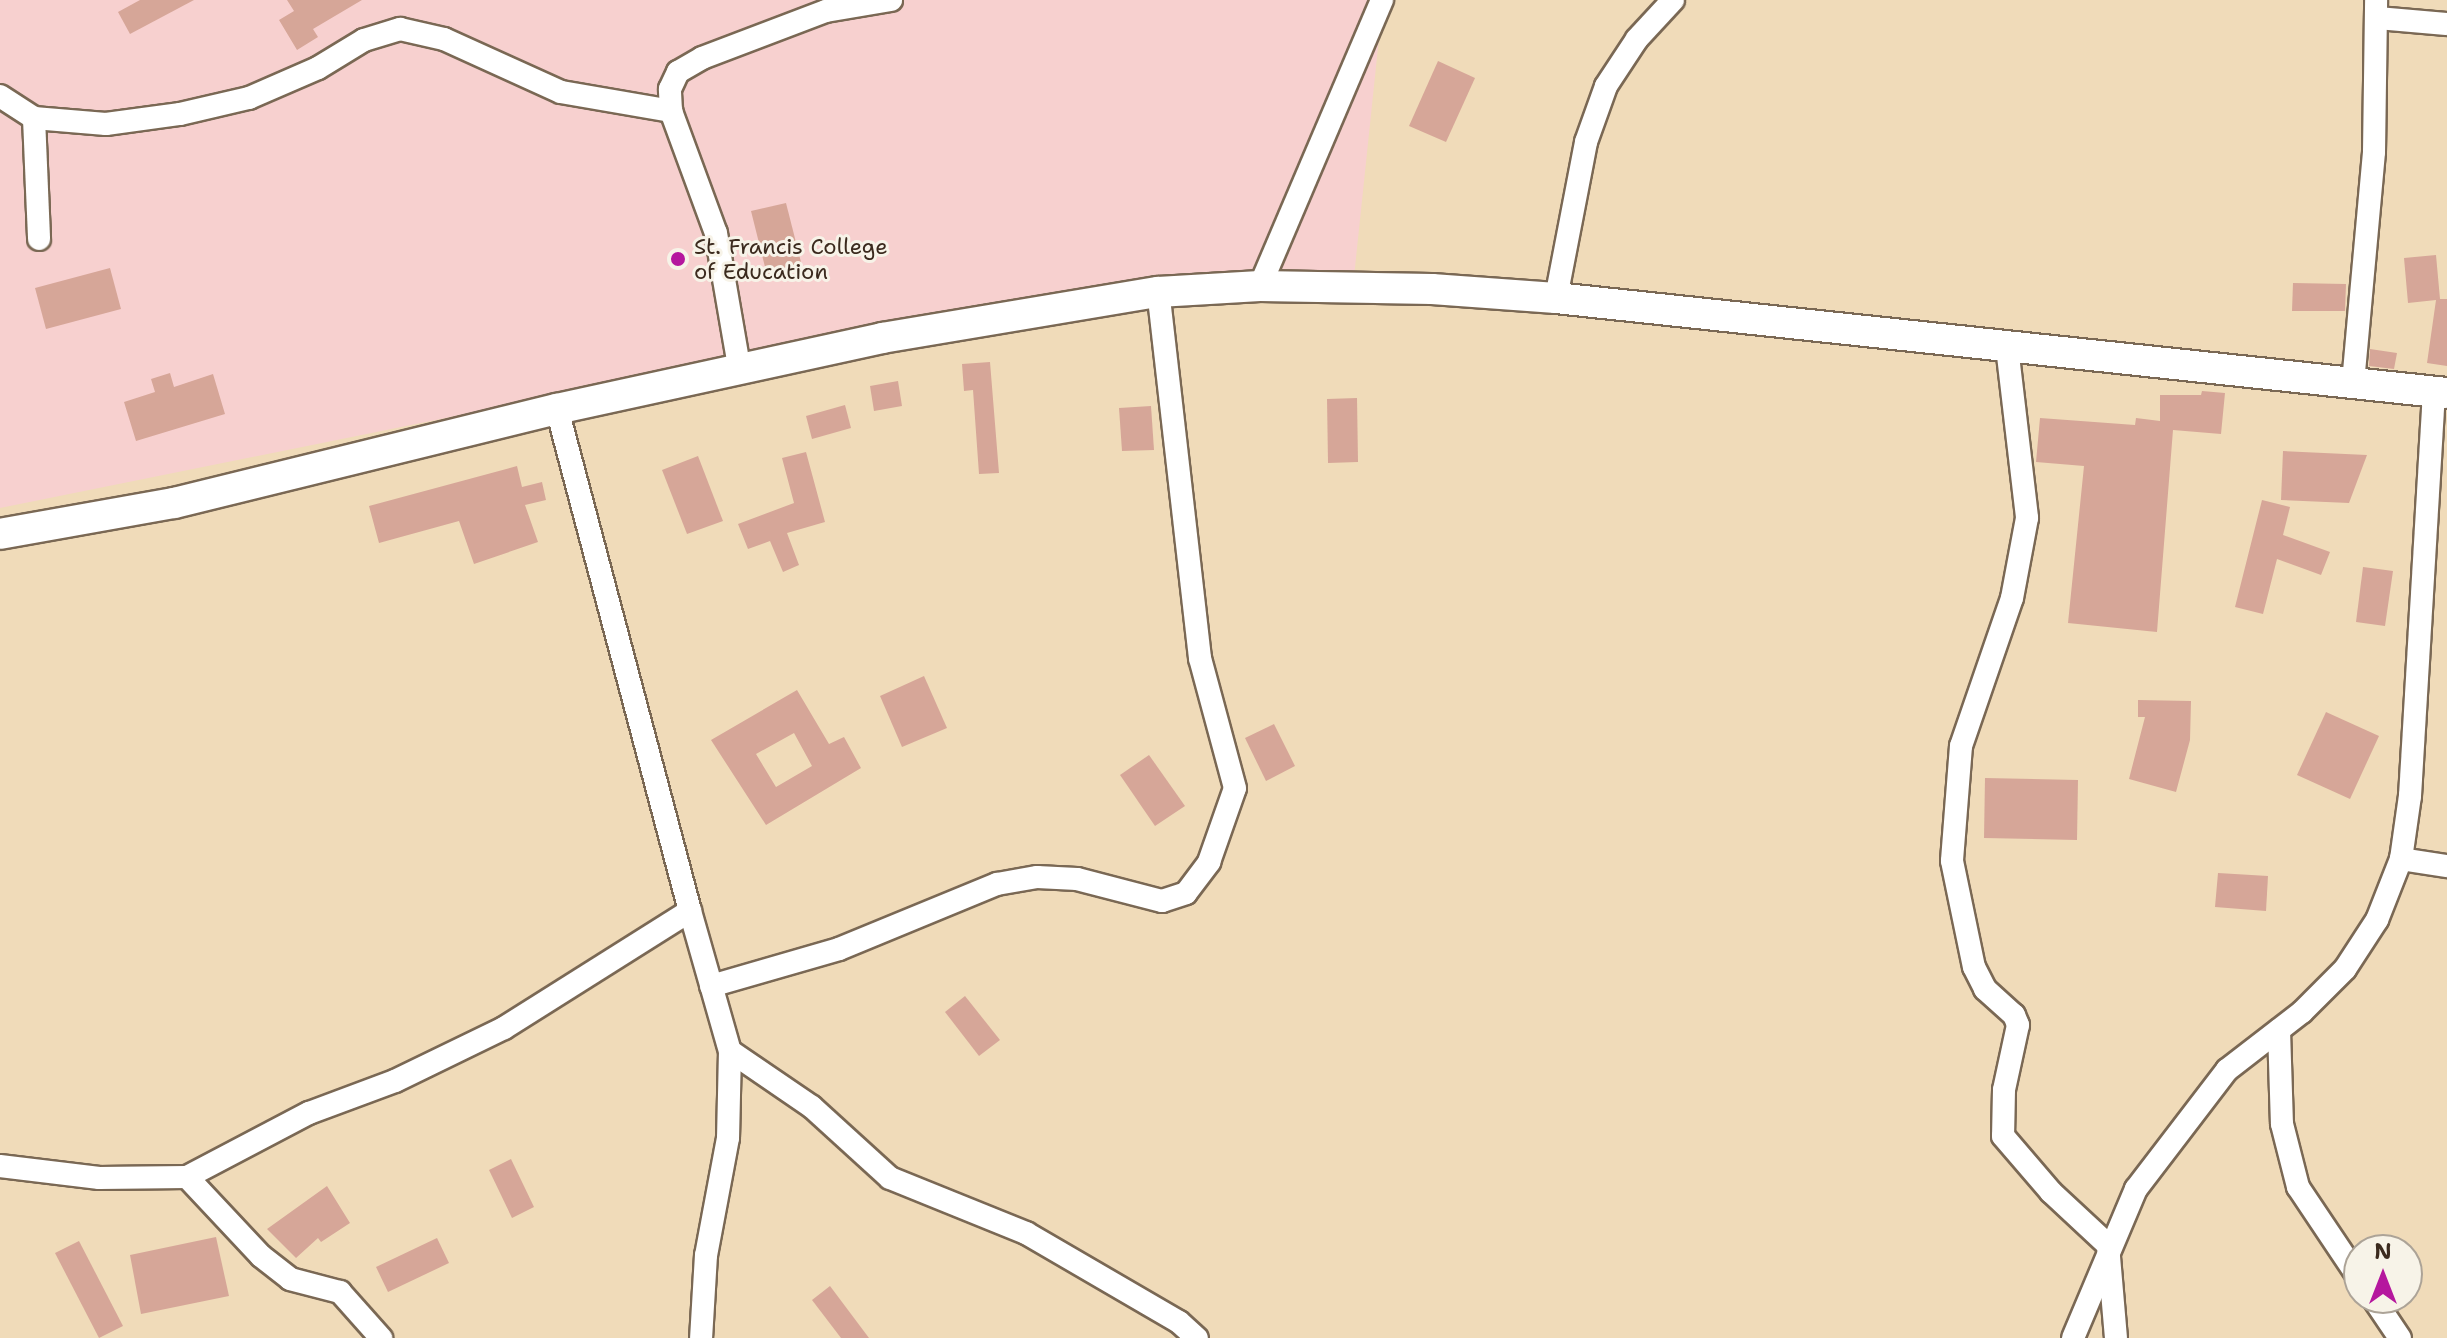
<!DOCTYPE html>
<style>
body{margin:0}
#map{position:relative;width:2447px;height:1338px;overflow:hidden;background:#f0dbb9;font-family:"Shantell Sans",sans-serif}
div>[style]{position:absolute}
.built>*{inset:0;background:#f7d0cf}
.building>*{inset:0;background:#d6a698}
.roads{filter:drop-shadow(2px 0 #7a6854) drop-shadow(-2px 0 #7a6854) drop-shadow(0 2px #7a6854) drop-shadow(0 -2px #7a6854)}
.minor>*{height:22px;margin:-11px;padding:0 11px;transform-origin:11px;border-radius:11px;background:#fff}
.major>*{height:30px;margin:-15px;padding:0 15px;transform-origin:15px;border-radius:15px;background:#fff}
.dots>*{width:22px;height:22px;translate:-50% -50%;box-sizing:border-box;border:4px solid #f7f3e8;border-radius:50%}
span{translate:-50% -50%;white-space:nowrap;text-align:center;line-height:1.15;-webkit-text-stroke:6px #f7f3e8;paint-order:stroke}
.poi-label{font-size:22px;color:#3b2a1e}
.left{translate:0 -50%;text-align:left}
.north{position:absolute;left:2343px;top:1234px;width:80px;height:80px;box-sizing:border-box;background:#f7f3e8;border:2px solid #aca397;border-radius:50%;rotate:0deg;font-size:22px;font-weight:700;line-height:32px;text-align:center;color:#3b2a1e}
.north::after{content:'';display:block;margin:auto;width:28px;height:36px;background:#b5179e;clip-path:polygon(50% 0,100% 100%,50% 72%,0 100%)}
</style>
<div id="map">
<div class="built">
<div style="clip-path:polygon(0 0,1383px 0,1354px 277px,569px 393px,0 508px)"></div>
</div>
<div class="building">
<div style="clip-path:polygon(140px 0,194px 0,130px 34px,118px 12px)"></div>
<div style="clip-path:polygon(287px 0,362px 0,313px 29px,318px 37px,297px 50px,279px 20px,294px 11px)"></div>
<div style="clip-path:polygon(1438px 61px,1475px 78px,1446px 142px,1409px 126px)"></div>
<div style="clip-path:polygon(786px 203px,802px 266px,767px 275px,751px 211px)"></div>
<div style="clip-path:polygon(2436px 255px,2440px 299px,2447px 299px,2447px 366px,2427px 363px,2436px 300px,2408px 303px,2404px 258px)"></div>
<div style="clip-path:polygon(110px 268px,121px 309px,46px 329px,35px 288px)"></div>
<div style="clip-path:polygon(2293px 283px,2346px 284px,2345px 311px,2292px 311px)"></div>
<div style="clip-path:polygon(2370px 349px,2397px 353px,2394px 369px,2369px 366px)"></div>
<div style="clip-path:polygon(990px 362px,999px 473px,979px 474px,973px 390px,964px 391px,962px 364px)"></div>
<div style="clip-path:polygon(170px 373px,174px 387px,213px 374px,225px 414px,136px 441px,124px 402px,155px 392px,151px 379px)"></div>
<div style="clip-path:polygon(898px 381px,902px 406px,874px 411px,870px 386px)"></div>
<div style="clip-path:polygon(2202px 391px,2225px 393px,2221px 434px,2173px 430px,2157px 632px,2068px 623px,2084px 466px,2036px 462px,2040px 418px,2135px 425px,2136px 418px,2160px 421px,2160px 395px,2201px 395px)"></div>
<div style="clip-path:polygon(1357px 398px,1358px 462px,1328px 463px,1327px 399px)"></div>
<div style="clip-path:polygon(845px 405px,851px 428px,812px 439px,806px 416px)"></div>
<div style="clip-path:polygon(1151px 406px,1154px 450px,1122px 451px,1119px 408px)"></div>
<div style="clip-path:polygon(2283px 451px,2367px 455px,2349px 503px,2281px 500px)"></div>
<div style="clip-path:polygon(806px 452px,825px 522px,787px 533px,799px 565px,783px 572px,770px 541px,748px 549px,738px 524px,794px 503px,782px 458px)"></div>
<div style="clip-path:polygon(698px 456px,723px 521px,687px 534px,662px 470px)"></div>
<div style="clip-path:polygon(517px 466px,522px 487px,542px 482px,546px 500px,525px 505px,538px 542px,474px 564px,459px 521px,379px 543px,369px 506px)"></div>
<div style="clip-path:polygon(2262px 500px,2290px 507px,2283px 535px,2330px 552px,2321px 575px,2277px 559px,2263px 614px,2235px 607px)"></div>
<div style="clip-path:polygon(2363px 567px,2393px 571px,2385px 626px,2356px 622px)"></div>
<div style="clip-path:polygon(924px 676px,947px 728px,902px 747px,880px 696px)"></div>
<div style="clip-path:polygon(evenodd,797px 690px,829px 744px,844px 737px,861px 768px,766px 825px,711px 740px,797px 690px,794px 733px,812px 766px,776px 787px,756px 754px,794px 733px)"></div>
<div style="clip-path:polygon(2138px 700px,2191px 701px,2190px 740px,2176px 792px,2129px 779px,2145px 717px,2138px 717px)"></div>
<div style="clip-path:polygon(2326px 712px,2379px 736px,2350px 799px,2297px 775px)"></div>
<div style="clip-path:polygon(1274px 724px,1295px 766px,1266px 781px,1245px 738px)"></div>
<div style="clip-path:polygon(1149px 755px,1185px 806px,1155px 826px,1120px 775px)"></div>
<div style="clip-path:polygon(1985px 778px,2078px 780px,2077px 840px,1984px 838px)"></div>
<div style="clip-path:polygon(2218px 873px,2268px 876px,2266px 911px,2215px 907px)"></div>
<div style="clip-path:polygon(965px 996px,1000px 1040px,979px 1056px,945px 1012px)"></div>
<div style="clip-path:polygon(511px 1159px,534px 1207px,512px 1218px,489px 1170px)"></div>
<div style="clip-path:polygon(327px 1186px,350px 1223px,321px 1242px,318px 1238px,296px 1258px,267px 1229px)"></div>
<div style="clip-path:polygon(216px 1237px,229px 1296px,141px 1314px,130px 1255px)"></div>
<div style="clip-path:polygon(437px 1238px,449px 1263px,388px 1292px,376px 1267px)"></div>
<div style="clip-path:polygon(79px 1241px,123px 1326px,99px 1338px,55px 1253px)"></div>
<div style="clip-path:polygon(830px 1286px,869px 1338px,841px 1338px,812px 1300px)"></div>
</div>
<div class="roads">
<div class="minor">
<div style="left:2377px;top:18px;width:70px;rotate:4.9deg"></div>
<div style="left:0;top:96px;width:40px;rotate:32.9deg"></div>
<div style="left:34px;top:118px;width:72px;rotate:4.8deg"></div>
<div style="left:106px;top:124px;width:75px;rotate:-7.7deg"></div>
<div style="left:180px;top:114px;width:71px;rotate:-13.1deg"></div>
<div style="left:249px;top:98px;width:75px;rotate:-23.5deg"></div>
<div style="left:318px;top:68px;width:54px;rotate:-31.3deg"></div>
<div style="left:364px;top:40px;width:38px;rotate:-17deg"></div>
<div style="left:400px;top:29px;width:45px;rotate:12.8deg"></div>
<div style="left:444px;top:39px;width:128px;rotate:24.4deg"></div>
<div style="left:561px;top:92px;width:112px;rotate:9.8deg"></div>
<div style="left:671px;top:111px;width:130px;rotate:69.8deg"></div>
<div style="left:716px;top:233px;width:141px;rotate:80.2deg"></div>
<div style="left:671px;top:111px;width:22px;rotate:-93deg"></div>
<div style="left:670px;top:89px;width:19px;rotate:-65deg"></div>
<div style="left:678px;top:72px;width:28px;rotate:-30deg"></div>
<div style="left:702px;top:58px;width:133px;rotate:-20.8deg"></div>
<div style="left:826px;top:11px;width:66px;rotate:-9.6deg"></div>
<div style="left:34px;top:118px;width:121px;rotate:87.6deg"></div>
<div style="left:1260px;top:286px;width:311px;rotate:-66.9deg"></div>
<div style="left:1556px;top:298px;width:159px;rotate:-79.1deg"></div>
<div style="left:1586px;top:142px;width:59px;rotate:-70.3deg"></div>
<div style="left:1606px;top:86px;width:56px;rotate:-56.6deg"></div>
<div style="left:1637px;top:39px;width:53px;rotate:-47.3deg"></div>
<div style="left:2007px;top:347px;width:172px;rotate:83.3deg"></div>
<div style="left:2027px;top:518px;width:81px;rotate:100.6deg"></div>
<div style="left:2012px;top:598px;width:157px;rotate:109deg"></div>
<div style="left:1961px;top:746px;width:115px;rotate:94.5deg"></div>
<div style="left:1952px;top:861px;width:108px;rotate:78.3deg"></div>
<div style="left:1974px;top:967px;width:25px;rotate:63deg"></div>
<div style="left:1985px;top:989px;width:39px;rotate:42deg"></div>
<div style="left:2014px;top:1015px;width:11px;rotate:68deg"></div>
<div style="left:2018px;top:1025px;width:66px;rotate:102.2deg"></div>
<div style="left:2004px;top:1090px;width:46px;rotate:91.2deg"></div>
<div style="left:2003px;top:1136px;width:74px;rotate:49.4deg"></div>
<div style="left:2051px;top:1192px;width:78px;rotate:42.9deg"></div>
<div style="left:2108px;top:1245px;width:93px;rotate:85.1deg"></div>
<div style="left:2353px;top:383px;width:232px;rotate:-84.8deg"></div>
<div style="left:2374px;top:152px;width:152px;rotate:-89.2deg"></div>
<div style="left:2401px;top:859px;width:47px;rotate:8.7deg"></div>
<div style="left:690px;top:911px;width:146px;rotate:74.1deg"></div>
<div style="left:730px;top:1051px;width:87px;rotate:91.3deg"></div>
<div style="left:728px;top:1138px;width:119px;rotate:100.6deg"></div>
<div style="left:706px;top:1255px;width:83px;rotate:93.4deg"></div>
<div style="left:711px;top:986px;width:133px;rotate:-16.1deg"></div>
<div style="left:839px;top:949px;width:171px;rotate:-22.4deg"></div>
<div style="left:997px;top:884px;width:41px;rotate:-9.9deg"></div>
<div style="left:1037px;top:877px;width:40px;rotate:2.9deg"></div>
<div style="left:1077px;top:879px;width:88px;rotate:14.5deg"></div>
<div style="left:1162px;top:901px;width:25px;rotate:-18deg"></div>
<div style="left:1186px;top:893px;width:39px;rotate:-53deg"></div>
<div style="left:1209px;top:862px;width:78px;rotate:-70.6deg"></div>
<div style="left:1235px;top:788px;width:135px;rotate:-105.1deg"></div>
<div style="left:1200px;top:658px;width:368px;rotate:-96.5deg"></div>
<div style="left:2279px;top:1030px;width:94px;rotate:88.2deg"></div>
<div style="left:2282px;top:1124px;width:65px;rotate:75.7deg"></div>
<div style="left:2298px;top:1187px;width:110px;rotate:56.2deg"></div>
<div style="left:730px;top:1051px;width:99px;rotate:34.3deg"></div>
<div style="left:812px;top:1107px;width:105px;rotate:42.3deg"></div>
<div style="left:890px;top:1178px;width:147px;rotate:22deg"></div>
<div style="left:1026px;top:1233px;width:177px;rotate:30.2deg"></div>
<div style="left:1179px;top:1322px;width:24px;rotate:42deg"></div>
<div style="left:0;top:1166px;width:100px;rotate:6.9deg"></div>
<div style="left:99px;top:1178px;width:88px;rotate:-0.7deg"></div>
<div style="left:187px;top:1177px;width:108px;rotate:46.9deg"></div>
<div style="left:261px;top:1256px;width:37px;rotate:38deg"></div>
<div style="left:290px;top:1279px;width:52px;rotate:14.6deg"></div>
<div style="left:340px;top:1292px;width:62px;rotate:48.3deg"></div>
<div style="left:187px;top:1177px;width:138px;rotate:-27.7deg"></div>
<div style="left:309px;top:1113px;width:92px;rotate:-20.4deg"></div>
<div style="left:395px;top:1081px;width:121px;rotate:-25.9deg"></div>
<div style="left:504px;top:1028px;width:220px;rotate:-32.2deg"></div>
<div style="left:690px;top:911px;width:519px;rotate:-104.84deg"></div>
<div style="left:2373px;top:1298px;width:48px;rotate:56deg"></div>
<div style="left:2073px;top:1338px;width:162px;rotate:-67.1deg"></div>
<div style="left:2136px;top:1189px;width:150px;rotate:-52.6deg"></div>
<div style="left:2227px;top:1070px;width:95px;rotate:-37.7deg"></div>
<div style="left:2302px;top:1012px;width:61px;rotate:-45deg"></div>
<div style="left:2345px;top:969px;width:59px;rotate:-56.9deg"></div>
<div style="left:2377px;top:920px;width:66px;rotate:-68.5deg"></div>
<div style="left:2401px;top:859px;width:64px;rotate:-81.9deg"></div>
<div style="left:2410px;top:796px;width:405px;rotate:-86.6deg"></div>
</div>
<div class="major">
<div style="left:0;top:534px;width:177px;rotate:-10.1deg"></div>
<div style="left:174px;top:503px;width:394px;rotate:-13.8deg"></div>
<div style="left:557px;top:409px;width:333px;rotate:-12.3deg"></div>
<div style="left:882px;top:338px;width:280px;rotate:-9.5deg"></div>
<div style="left:1158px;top:292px;width:102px;rotate:-3.4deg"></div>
<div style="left:1260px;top:286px;width:172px;rotate:1deg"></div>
<div style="left:1432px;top:289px;width:124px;rotate:4.2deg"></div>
<div style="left:1556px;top:298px;width:896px;rotate:6.09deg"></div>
</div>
</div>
<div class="dots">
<div style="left:678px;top:259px;background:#b5179e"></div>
</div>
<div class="poi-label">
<span class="left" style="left:694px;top:259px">St. Francis College<br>of Education</span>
</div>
<div class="north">N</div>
</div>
